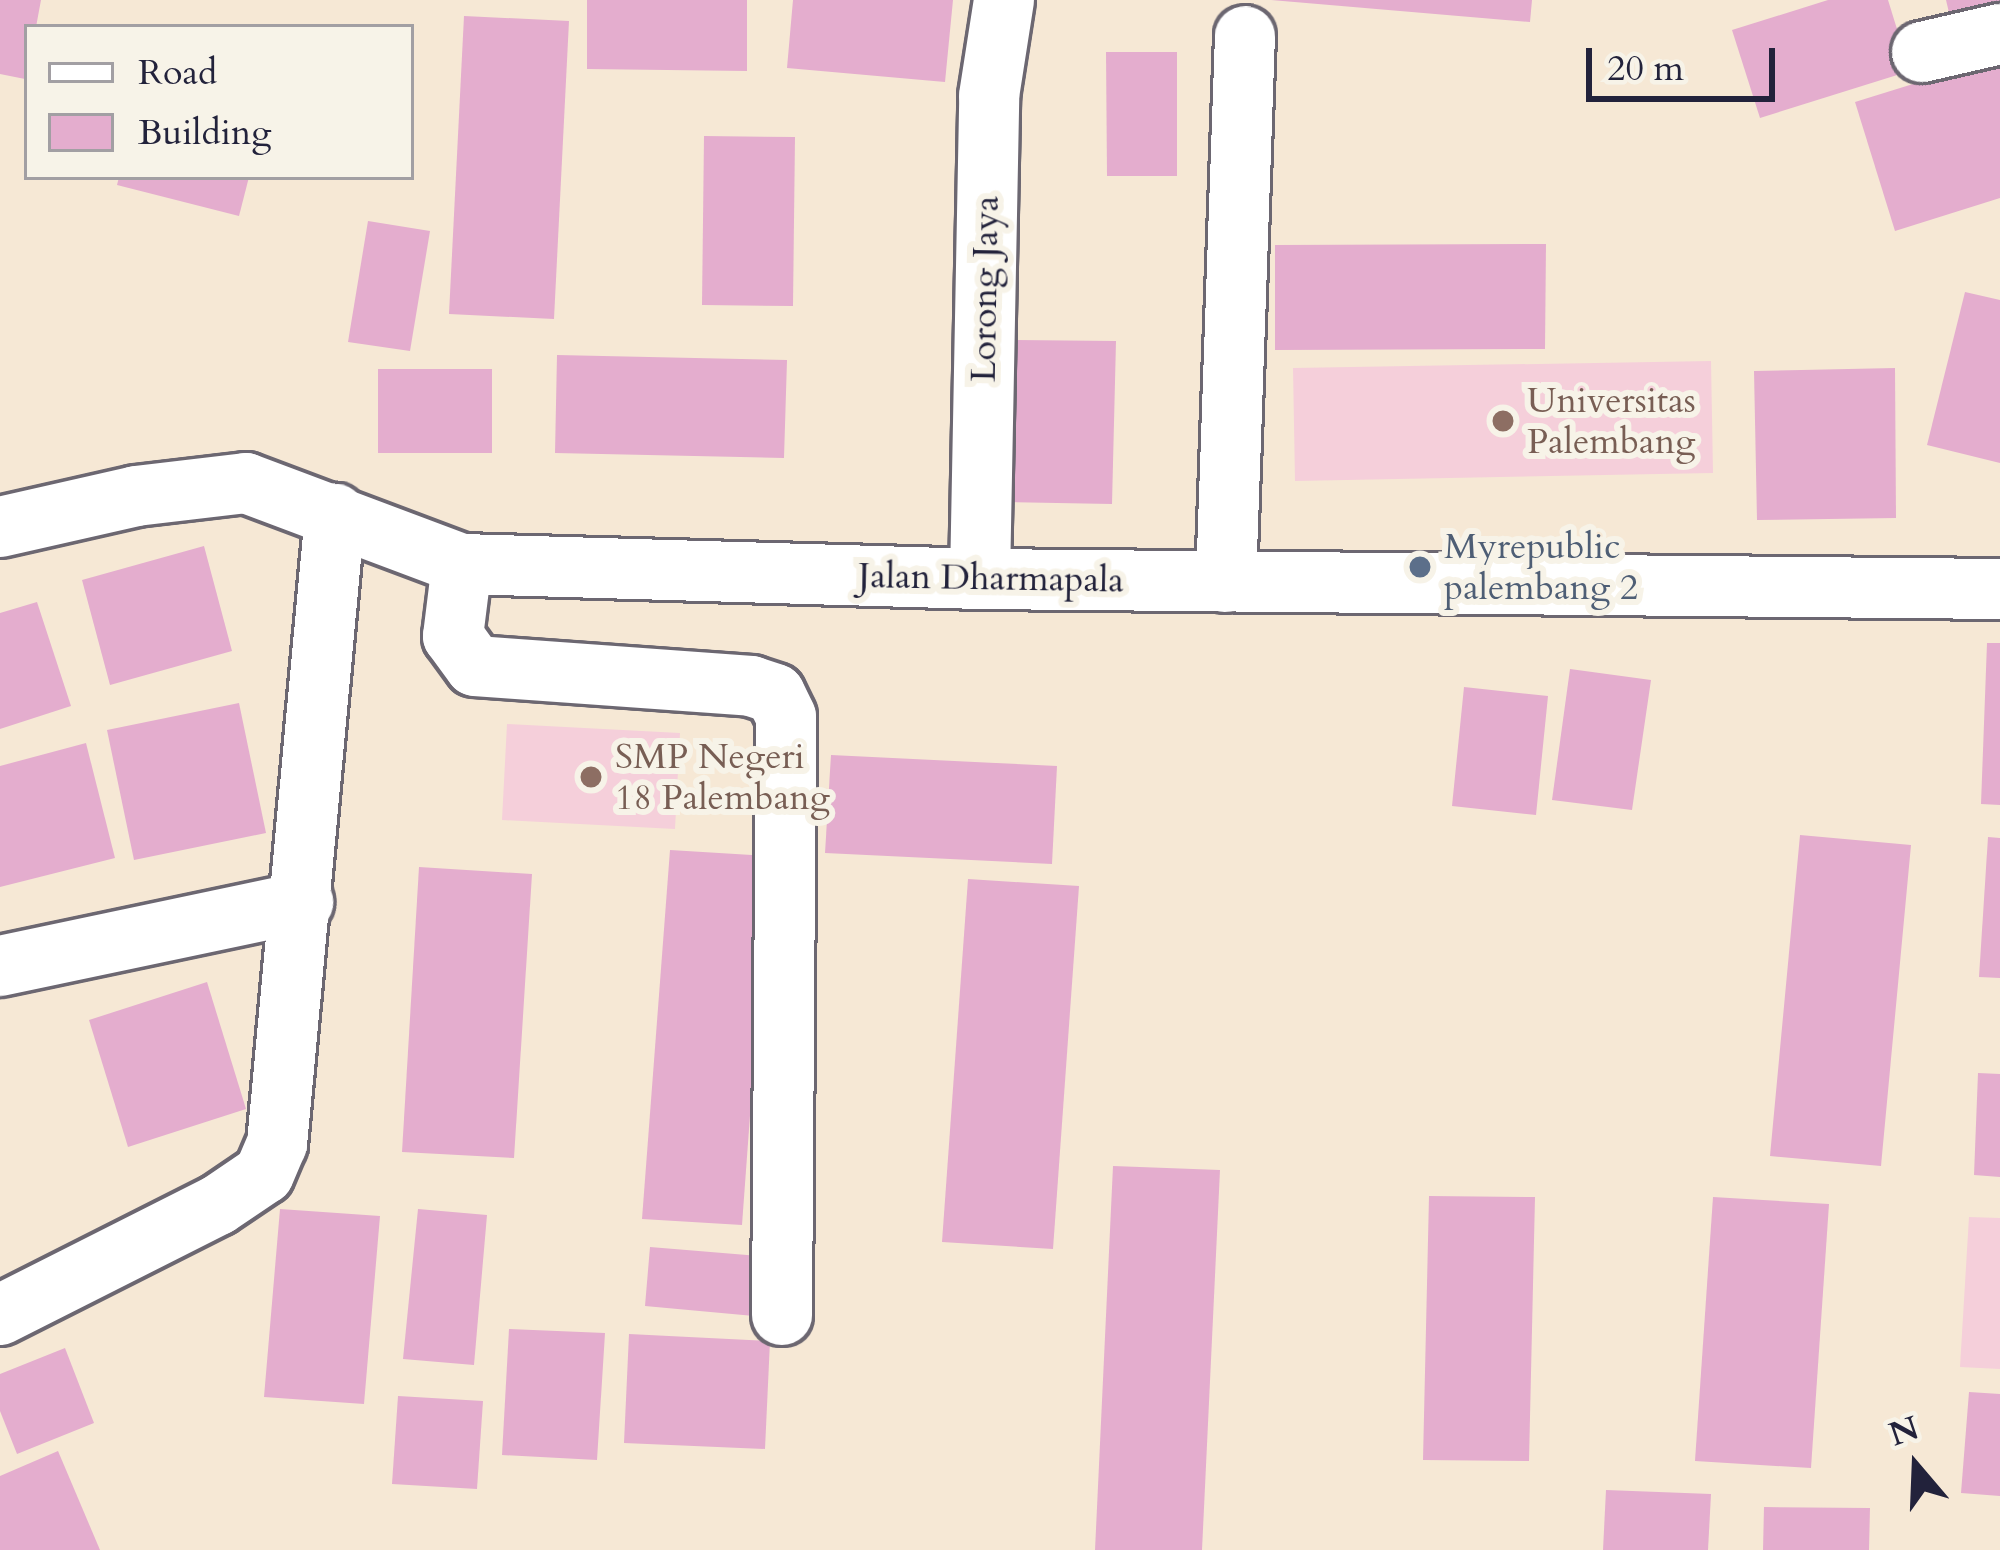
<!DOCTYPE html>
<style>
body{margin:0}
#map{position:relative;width:2000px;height:1550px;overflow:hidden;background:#f6e8d5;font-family:Cardo,serif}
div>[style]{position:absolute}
.built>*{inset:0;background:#f5cfda}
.building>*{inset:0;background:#e4adce}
.roads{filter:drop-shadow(3px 0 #6c6771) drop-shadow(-3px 0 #6c6771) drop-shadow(0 3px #6c6771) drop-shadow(0 -3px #6c6771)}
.minor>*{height:60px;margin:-30px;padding:0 30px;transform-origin:30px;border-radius:30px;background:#fff}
.dots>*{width:33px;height:33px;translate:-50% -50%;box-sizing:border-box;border:6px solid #f7f3e8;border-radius:50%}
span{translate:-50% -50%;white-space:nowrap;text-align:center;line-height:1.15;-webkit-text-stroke:12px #f7f3e8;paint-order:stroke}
.street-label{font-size:36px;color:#22223b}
.education-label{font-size:36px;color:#785e54}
.left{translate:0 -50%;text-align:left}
.service-label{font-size:36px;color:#4e5e75}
.legend{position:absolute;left:24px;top:24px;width:390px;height:156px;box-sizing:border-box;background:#f7f3e8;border:3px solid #a29fa3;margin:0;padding:15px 21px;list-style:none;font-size:36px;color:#22223b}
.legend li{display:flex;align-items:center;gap:24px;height:60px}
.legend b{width:60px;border:3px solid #a29fa3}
.north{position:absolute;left:1856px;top:1406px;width:120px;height:120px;-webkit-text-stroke:9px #f7f3e8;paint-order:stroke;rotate:341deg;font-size:33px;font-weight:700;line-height:48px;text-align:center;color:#22223b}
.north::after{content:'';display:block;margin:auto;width:42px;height:54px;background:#22223b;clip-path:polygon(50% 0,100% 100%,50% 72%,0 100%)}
.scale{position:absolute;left:1586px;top:48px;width:189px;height:54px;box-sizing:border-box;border:6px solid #22223b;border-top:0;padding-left:15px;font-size:36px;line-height:42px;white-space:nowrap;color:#22223b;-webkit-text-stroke:9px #f7f3e8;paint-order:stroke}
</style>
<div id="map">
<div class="built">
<div style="clip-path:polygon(1711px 361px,1713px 473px,1295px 481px,1293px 368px)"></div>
<div style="clip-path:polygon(507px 724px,680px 733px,675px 829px,502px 820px)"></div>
<div style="clip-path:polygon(1969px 1217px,2000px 1218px,2000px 1369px,1960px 1367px)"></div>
</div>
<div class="building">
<div style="clip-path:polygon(0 0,41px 0,36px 27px,27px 27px,25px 79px,0 74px)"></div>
<div style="clip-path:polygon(587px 0,747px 0,747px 71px,587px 69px)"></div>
<div style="clip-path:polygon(793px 0,953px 0,945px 82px,787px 68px)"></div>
<div style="clip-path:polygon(1271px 0,1532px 0,1530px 22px)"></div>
<div style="clip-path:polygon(1828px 0,1888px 0,1910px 71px,1760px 118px,1732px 30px)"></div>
<div style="clip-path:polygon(1946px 0,2000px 0,2000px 9px,1951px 21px)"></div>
<div style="clip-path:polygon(464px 16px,569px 21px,554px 319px,449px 314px)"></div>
<div style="clip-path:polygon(1106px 52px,1177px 52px,1177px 176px,1107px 176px)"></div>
<div style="clip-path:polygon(2000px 57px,2000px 198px,1895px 231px,1855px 102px)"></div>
<div style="clip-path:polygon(704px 136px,795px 137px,793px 306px,702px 305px)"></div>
<div style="clip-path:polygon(119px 177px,249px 177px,239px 216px,117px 185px)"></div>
<div style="clip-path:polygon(368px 221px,430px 231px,410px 351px,348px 342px)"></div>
<div style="clip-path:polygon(1546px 244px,1545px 349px,1275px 350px,1275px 245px)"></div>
<div style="clip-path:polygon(1965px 292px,2000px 300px,2000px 463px,1927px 445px)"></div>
<div style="clip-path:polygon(1010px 340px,1116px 341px,1112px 504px,1006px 502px)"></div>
<div style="clip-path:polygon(557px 355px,787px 360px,784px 458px,555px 453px)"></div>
<div style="clip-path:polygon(1895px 368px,1896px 518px,1757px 520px,1754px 371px)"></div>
<div style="clip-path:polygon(378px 369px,492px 369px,492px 453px,378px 453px)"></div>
<div style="clip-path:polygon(204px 546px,232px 651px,110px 685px,82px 580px)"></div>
<div style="clip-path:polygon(37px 602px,71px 706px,0 729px,0 613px)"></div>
<div style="clip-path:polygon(1987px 643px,2000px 643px,2000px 805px,1981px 804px)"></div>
<div style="clip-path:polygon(1570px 669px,1651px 680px,1632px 810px,1552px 800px)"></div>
<div style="clip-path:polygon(1464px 687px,1548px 696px,1536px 815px,1452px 806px)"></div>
<div style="clip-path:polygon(239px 703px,266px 833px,134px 860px,107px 730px)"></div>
<div style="clip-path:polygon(86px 743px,115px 858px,0 887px,0 766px)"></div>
<div style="clip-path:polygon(831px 755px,1057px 766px,1052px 864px,825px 853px)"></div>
<div style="clip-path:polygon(1800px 835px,1911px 845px,1881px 1166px,1770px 1156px)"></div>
<div style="clip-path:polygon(1988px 837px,2000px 838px,2000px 978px,1979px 977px)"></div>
<div style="clip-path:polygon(670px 850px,769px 856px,742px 1225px,642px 1219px)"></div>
<div style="clip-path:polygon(419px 867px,532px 874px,514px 1158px,402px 1152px)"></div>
<div style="clip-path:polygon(968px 879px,1079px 886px,1053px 1249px,942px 1242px)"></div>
<div style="clip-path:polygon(207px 982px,246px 1109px,128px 1147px,89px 1020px)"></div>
<div style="clip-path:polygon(1978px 1073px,2000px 1074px,2000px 1177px,1974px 1175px)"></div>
<div style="clip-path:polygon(1113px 1166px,1220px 1170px,1202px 1550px,1095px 1550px)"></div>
<div style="clip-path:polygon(1429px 1196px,1535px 1197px,1529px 1461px,1423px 1460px)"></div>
<div style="clip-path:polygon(1713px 1197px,1829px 1204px,1811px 1468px,1695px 1461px)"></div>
<div style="clip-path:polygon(280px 1209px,380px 1216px,364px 1404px,264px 1397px)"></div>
<div style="clip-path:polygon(418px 1209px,487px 1215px,474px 1365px,403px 1359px)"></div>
<div style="clip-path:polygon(650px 1247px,759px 1256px,754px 1316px,645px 1306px)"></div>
<div style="clip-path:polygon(509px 1329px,605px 1333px,597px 1460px,502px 1455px)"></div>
<div style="clip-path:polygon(629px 1334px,770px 1341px,765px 1449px,624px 1443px)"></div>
<div style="clip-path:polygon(65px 1348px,94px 1423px,17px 1454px,0 1411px,0 1374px)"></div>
<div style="clip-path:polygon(1969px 1392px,2000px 1394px,2000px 1496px,1961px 1493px)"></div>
<div style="clip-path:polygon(398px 1396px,483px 1401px,477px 1489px,392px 1484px)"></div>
<div style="clip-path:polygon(58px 1451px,100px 1550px,0 1550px,0 1476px)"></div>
<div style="clip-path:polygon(1606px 1490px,1711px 1494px,1708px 1550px,1603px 1550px)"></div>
<div style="clip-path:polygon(1764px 1507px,1870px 1508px,1869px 1550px,1763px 1550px)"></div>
</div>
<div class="roads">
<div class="minor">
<div style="left:1922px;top:52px;width:80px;rotate:-13deg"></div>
<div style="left:0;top:527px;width:139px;rotate:-12.8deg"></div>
<div style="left:136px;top:496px;width:111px;rotate:-6.7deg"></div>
<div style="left:246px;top:483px;width:231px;rotate:20.6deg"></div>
<div style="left:462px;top:564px;width:518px;rotate:1.66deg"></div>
<div style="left:980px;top:579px;width:1020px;rotate:0.56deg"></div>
<div style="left:462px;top:564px;width:73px;rotate:97.1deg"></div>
<div style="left:453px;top:636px;width:37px;rotate:54deg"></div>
<div style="left:475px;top:666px;width:277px;rotate:4.1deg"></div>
<div style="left:751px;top:686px;width:25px;rotate:18deg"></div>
<div style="left:775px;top:694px;width:25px;rotate:64deg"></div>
<div style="left:786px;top:717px;width:598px;rotate:90.38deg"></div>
<div style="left:980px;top:579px;width:483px;rotate:-88.9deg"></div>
<div style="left:989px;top:96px;width:97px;rotate:-81.1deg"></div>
<div style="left:1226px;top:582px;width:546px;rotate:-88.01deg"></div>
<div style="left:0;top:966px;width:310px;rotate:-11.9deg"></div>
<div style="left:0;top:1315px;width:244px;rotate:-26.8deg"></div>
<div style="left:218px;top:1205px;width:55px;rotate:-34deg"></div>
<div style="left:264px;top:1174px;width:33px;rotate:-67deg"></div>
<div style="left:277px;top:1144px;width:633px;rotate:-84.74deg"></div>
</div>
</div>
<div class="dots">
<div style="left:1503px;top:421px;background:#8d6e63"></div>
<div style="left:1420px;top:567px;background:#5c6f8a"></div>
<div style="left:591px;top:777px;background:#8d6e63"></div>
</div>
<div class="street-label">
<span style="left:985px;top:289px;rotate:-89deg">Lorong Jaya</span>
<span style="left:991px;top:578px;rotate:1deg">Jalan Dharmapala</span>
</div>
<div class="education-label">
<span class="left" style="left:1527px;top:421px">Universitas<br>Palembang</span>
<span class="left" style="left:615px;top:777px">SMP Negeri<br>18 Palembang</span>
</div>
<div class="service-label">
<span class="left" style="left:1444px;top:567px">Myrepublic<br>palembang 2</span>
</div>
<ul class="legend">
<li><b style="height:15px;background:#fff"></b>Road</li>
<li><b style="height:33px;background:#e4adce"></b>Building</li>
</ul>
<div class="north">N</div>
<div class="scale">20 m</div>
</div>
